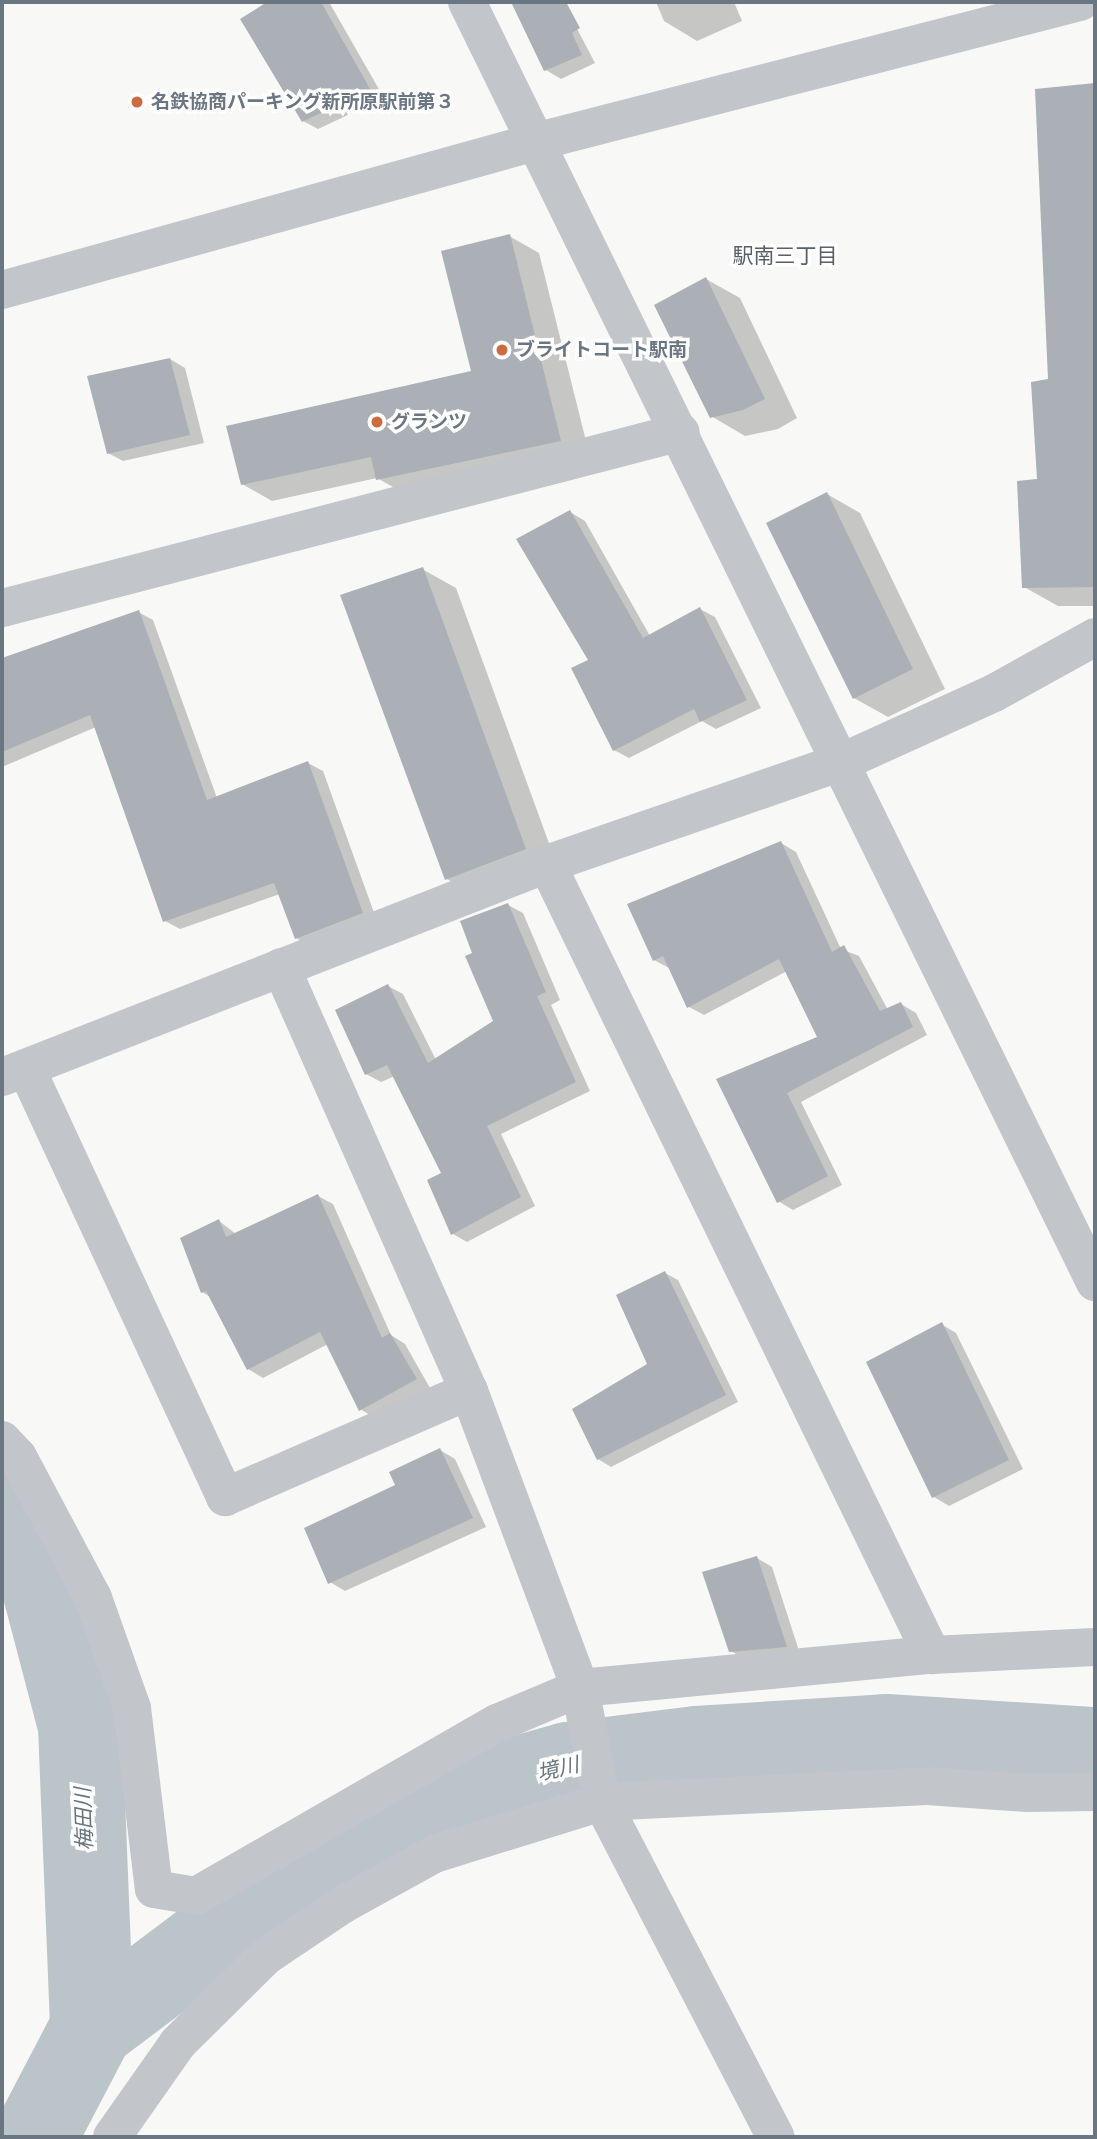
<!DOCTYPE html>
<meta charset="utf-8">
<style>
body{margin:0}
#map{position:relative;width:1097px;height:2139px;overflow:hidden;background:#f8f8f6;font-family:"Public Sans","Noto Sans JP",sans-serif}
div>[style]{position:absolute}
.shadow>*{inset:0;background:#0003}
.river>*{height:84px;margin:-42px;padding:0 42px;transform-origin:42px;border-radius:42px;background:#bbc4c8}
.building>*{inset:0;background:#aab0b5}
.minor>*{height:38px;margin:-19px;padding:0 19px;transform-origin:19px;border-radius:19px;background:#c2c5c9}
.dots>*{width:19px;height:19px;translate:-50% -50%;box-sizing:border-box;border:4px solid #fff;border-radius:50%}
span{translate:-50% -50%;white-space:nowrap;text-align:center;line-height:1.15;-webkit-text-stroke:7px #fff;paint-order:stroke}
.poi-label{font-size:19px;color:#6b7683;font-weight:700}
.left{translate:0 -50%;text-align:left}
.neighbourhood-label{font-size:21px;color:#586069}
.water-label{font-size:21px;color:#67767e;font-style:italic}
.frame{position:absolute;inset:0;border:4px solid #6b7683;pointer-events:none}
</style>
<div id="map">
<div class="shadow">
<div style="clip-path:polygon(270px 2px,329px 2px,384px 98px,318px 129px,303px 121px,243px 19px)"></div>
<div style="clip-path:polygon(512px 2px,563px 2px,595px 63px,561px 79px,546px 70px)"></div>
<div style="clip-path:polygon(656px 2px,734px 2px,742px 21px,697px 41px,664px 21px)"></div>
<div style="clip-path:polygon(1095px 85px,1095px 606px,1058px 606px,1024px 587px,1050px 380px,1037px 90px)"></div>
<div style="clip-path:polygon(509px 236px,539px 253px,590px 457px,407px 495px,377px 478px,272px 501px,242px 484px,473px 372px)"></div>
<div style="clip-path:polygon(706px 279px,740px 298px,797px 418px,778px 429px,745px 436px,711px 416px)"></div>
<div style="clip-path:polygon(170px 359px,185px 368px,204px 443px,123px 461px,108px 453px)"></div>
<div style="clip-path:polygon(827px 494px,860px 513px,945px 689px,888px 717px,854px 698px)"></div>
<div style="clip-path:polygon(570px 512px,585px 521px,650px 636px,700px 609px,715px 617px,761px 708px,716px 729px,702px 721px,629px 758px,614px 750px,591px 661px)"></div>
<div style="clip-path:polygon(422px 569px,456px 588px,558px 868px,480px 899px,447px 879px)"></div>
<div style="clip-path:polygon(138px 612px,153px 620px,217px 798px,308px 763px,323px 771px,377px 921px,311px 946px,296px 938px,280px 894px,180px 929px,165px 921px,96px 727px,2px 767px,2px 669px)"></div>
<div style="clip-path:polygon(781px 843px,796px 852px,841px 949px,859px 956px,888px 1010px,901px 1004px,916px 1013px,927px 1035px,801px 1102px,842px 1185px,793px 1210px,778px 1201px,719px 1080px,820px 1038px,787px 971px,704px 1015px,689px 1007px,669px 968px,654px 960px)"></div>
<div style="clip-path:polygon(508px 905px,523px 913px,560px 1000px,551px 1005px,590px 1091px,501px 1134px,535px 1206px,467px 1242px,453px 1234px,443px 1174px,395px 1076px,381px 1082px,366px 1074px,388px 986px,403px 994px,436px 1060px,495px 1022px,474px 954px)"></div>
<div style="clip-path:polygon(318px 1196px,333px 1204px,391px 1335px,405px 1344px,430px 1388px,375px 1418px,360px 1409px,328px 1344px,263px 1378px,248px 1369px,212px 1298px,202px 1292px,219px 1221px,236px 1234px)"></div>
<div style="clip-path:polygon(665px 1273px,678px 1280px,738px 1402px,611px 1467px,598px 1459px,649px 1365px)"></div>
<div style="clip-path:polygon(941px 1324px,956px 1333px,1023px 1469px,949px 1506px,934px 1497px)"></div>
<div style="clip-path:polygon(440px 1450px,455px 1459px,486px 1527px,345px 1591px,330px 1582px,397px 1486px)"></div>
<div style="clip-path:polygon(757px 1558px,772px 1567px,800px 1654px,746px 1660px,731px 1651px)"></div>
</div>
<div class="river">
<div style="left:2px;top:1500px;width:90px;rotate:63.7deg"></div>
<div style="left:42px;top:1581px;width:150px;rotate:75.3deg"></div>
<div style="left:80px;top:1726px;width:302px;rotate:87.7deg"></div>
<div style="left:92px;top:2028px;width:123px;rotate:117.6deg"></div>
<div style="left:92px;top:2028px;width:233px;rotate:-37deg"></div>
<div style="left:278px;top:1888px;width:84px;rotate:-31.4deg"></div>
<div style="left:350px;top:1844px;width:120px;rotate:-24.2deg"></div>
<div style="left:459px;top:1795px;width:113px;rotate:-15.9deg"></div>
<div style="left:568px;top:1764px;width:130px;rotate:-7.1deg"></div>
<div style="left:697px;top:1748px;width:189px;rotate:-3.6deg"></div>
<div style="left:886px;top:1736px;width:209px;rotate:3.6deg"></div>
</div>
<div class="building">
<div style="clip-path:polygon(267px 2px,321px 2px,370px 89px,302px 122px,240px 19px)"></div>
<div style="clip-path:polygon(511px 2px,566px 2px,580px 28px,572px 33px,582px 55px,544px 71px)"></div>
<div style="clip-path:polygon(1095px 83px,1095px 587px,1022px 588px,1017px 481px,1037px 479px,1031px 382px,1048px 379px,1035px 89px)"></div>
<div style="clip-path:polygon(510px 234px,561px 441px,376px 480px,371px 457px,241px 485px,226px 426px,471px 371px,441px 251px)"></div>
<div style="clip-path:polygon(706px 277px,765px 399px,743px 410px,710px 418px,654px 305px)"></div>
<div style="clip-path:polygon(170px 358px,190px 435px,107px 454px,87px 376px)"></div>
<div style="clip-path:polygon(827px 492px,913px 669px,853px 699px,766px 523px)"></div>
<div style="clip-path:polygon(570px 510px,643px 638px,700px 607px,747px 700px,700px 722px,694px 709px,613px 751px,571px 668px,588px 660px,516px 539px)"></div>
<div style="clip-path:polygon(423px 567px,526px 849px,445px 880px,340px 595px)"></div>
<div style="clip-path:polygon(139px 610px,207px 800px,308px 761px,363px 913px,295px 939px,274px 883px,163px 922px,90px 715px,2px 752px,2px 658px)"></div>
<div style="clip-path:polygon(781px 841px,832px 952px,844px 945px,880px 1011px,901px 1002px,913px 1027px,787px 1093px,828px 1176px,777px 1203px,716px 1079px,817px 1037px,779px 959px,687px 1008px,663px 956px,653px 961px,627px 904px)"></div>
<div style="clip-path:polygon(508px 903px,546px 992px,537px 996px,576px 1082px,487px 1126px,521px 1197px,451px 1235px,427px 1180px,441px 1173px,387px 1065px,365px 1075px,335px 1010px,388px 984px,428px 1063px,493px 1021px,465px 956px,472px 953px,460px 921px)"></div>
<div style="clip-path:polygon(318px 1194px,382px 1338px,390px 1333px,417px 1379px,359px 1411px,320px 1332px,247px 1370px,206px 1291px,201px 1293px,180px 1238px,219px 1219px,226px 1237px)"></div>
<div style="clip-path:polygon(665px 1271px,726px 1395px,597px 1460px,572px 1409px,647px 1364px,616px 1295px)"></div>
<div style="clip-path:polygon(942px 1322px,1009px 1460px,932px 1498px,866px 1362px)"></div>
<div style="clip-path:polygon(440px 1448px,473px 1518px,328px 1584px,304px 1528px,395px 1485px,389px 1472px)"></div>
<div style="clip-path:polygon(757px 1556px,787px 1647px,729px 1652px,702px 1572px)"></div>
</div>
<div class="minor">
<div style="left:467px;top:2px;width:1426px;rotate:63.87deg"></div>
<div style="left:2px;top:290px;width:553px;rotate:-15.52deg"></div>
<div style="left:535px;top:142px;width:563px;rotate:-14.41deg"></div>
<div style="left:2px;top:608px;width:701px;rotate:-14.53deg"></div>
<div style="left:547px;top:864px;width:880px;rotate:64.05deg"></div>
<div style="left:281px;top:967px;width:464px;rotate:66.1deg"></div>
<div style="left:469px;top:1391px;width:317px;rotate:69.5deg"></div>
<div style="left:580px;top:1688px;width:116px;rotate:79.1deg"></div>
<div style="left:602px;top:1802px;width:377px;rotate:62.6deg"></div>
<div style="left:27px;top:1070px;width:471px;rotate:65.1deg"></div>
<div style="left:225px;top:1497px;width:266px;rotate:-23.5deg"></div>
<div style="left:2px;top:1077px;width:585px;rotate:-21.35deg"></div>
<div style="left:547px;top:864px;width:312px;rotate:-19.1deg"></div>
<div style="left:842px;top:762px;width:167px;rotate:-24.4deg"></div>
<div style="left:994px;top:693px;width:115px;rotate:-29deg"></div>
<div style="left:2px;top:1440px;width:23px;rotate:47deg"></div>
<div style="left:18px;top:1457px;width:160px;rotate:62deg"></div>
<div style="left:93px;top:1598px;width:117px;rotate:70.5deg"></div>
<div style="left:132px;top:1708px;width:182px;rotate:83.1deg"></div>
<div style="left:154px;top:1889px;width:43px;rotate:9.5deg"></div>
<div style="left:196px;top:1896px;width:347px;rotate:-29.9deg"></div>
<div style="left:497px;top:1723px;width:90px;rotate:-22.9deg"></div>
<div style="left:580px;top:1688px;width:354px;rotate:-5.4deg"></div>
<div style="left:932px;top:1655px;width:163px;rotate:-2.8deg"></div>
<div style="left:112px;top:2137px;width:115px;rotate:-54.9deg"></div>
<div style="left:178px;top:2043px;width:124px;rotate:-44.7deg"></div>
<div style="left:266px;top:1956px;width:92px;rotate:-33.9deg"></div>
<div style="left:342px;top:1905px;width:105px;rotate:-29deg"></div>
<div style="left:434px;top:1854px;width:176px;rotate:-17.2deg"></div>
<div style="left:602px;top:1802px;width:325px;rotate:-2.8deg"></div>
<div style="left:927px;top:1786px;width:101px;rotate:4deg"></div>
<div style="left:1028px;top:1793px;width:67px;rotate:-0.9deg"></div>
</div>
<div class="dots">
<div style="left:137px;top:102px;background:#cd6b40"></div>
<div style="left:502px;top:350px;background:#cd6b40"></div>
<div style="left:377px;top:422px;background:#cd6b40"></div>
</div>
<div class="poi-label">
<span class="left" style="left:151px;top:102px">名鉄協商パーキング新所原駅前第３</span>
<span class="left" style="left:516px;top:350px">ブライトコート駅南</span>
<span class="left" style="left:391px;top:422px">グランツ</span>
</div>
<div class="neighbourhood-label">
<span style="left:785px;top:256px">駅南三丁目</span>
</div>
<div class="water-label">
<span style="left:558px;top:1769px;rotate:-13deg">境川</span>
<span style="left:84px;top:1819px;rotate:-92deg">梅田川</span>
</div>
<div class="frame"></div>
</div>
